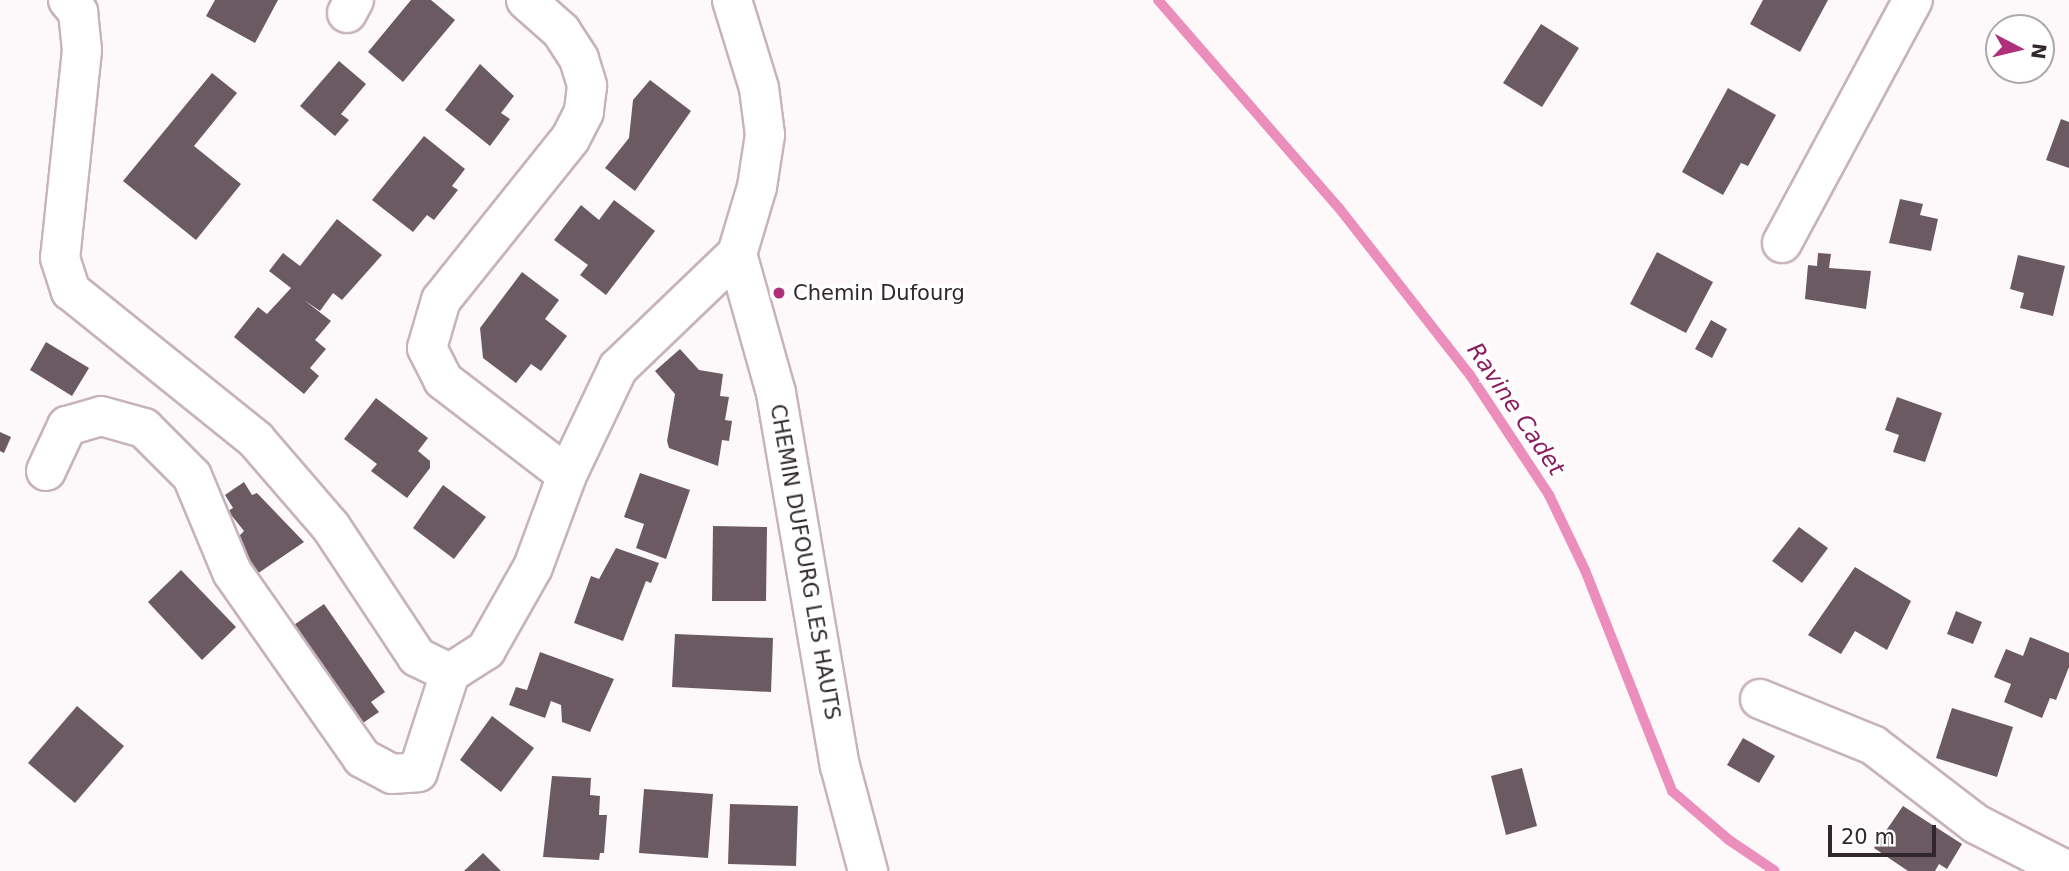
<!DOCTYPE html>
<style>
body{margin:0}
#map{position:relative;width:2069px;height:871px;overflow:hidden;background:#fdf9fb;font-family:"DejaVu Sans",sans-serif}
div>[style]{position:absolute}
.stream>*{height:10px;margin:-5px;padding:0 5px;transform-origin:5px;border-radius:5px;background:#eb8ebc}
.building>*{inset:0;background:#6b5a62}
.roads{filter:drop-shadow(2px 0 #c7b3bc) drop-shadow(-2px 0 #c7b3bc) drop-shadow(0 2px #c7b3bc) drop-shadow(0 -2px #c7b3bc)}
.minor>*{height:38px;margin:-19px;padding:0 19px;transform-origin:19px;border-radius:19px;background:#fff}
.dots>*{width:19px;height:19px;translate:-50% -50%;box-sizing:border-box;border:4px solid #fff;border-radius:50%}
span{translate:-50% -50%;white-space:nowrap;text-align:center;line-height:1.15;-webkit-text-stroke:7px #fff;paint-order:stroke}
.poi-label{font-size:21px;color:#30282c}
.left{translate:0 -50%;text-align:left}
.street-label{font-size:21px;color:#30282c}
.water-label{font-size:23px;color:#891d5d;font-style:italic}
.north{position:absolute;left:1985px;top:14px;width:70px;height:70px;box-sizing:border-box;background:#fff;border:2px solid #aca9ab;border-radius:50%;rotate:97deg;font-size:19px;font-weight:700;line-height:28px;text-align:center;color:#30282c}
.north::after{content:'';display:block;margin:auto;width:24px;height:32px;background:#b02f7b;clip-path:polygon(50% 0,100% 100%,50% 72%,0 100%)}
.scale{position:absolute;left:1828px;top:825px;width:108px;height:32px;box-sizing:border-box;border:4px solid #30282c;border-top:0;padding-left:9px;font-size:21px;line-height:24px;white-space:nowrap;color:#30282c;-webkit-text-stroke:5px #fff;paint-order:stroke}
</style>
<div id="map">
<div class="stream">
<div style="left:1158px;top:0;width:276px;rotate:49deg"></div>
<div style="left:1339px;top:208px;width:212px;rotate:51.9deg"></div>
<div style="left:1470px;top:375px;width:144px;rotate:56.6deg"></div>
<div style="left:1549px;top:495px;width:83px;rotate:64.4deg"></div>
<div style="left:1585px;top:570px;width:238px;rotate:68.5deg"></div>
<div style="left:1672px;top:791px;width:75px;rotate:40.7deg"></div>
<div style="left:1729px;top:840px;width:55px;rotate:34deg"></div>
</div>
<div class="building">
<div style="clip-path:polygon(215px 0,278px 0,255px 43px,206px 16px)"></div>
<div style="clip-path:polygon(411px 0,431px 0,455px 20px,403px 82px,368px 52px)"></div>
<div style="clip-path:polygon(1763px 0,1828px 0,1800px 52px,1750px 24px)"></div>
<div style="clip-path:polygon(1541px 24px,1579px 48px,1542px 107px,1503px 83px)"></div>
<div style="clip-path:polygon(339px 61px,366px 84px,341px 114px,349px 120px,335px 136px,300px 106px)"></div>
<div style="clip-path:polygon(480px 64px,514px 96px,501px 113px,510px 119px,490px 146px,445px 110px)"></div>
<div style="clip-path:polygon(212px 73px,237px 93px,194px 146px,241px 184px,196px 240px,123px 181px)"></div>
<div style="clip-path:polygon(650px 80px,691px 111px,635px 191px,605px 168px,629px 138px,633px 100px)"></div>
<div style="clip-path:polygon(1728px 88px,1776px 115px,1748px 166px,1741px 163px,1723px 195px,1682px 172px)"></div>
<div style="clip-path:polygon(2061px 119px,2069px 122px,2069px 168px,2046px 160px)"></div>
<div style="clip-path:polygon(424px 136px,465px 169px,452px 186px,458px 190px,434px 220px,427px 215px,413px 232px,372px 200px)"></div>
<div style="clip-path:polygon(1900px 199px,1923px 204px,1920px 215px,1938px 219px,1931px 251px,1889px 243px)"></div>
<div style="clip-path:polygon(614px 200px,655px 231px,606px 295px,580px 275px,588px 265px,554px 240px,581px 205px,599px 220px)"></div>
<div style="clip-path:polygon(337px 219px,382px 255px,342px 300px,333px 293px,320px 311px,304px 300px,331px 321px,315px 340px,326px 349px,310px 368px,319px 376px,304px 394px,234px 337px,258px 307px,267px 314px,291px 288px,269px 271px,283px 253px,300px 266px)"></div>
<div style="clip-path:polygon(1657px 252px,1713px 282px,1686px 333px,1630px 304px)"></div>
<div style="clip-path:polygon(1818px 253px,1831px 254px,1829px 268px,1871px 271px,1866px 309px,1805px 299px,1808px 265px,1817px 266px)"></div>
<div style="clip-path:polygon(2018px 255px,2065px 266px,2053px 316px,2020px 308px,2024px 293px,2010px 289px)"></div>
<div style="clip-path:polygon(522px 272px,559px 300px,545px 319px,567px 336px,541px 371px,531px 364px,516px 383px,483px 358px,480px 328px)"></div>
<div style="clip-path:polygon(1711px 320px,1727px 329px,1712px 358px,1695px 349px)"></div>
<div style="clip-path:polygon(46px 342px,89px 368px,72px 396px,30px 370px)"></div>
<div style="clip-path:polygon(680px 349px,699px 370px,723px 374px,720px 396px,729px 397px,725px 420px,732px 421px,729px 441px,722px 440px,718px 466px,669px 448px,667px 441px,675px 394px,655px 371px)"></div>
<div style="clip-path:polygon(1897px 397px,1942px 413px,1925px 462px,1893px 452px,1899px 435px,1885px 430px)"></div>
<div style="clip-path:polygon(376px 398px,428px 438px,418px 451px,430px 461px,430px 468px,407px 498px,371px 471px,377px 464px,344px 439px)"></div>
<div style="clip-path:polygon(0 432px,11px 437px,4px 453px,0 451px)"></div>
<div style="clip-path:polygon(640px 473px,690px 490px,666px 559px,636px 548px,644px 524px,624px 517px)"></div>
<div style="clip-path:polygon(244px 482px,252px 495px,257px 493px,304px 542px,251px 578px,230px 545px,244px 531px,228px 511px,233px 508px,225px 495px)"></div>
<div style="clip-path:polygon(443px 485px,486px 517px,454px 559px,413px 528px)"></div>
<div style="clip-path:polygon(713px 526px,767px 527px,766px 601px,712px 601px)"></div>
<div style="clip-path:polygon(1799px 527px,1828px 548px,1802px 583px,1772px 561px)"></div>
<div style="clip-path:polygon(616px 548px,659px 563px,651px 583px,646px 581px,623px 641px,574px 623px,591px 576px,599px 579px)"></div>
<div style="clip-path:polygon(1855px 567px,1911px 601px,1887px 650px,1855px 631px,1841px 654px,1808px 635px)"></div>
<div style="clip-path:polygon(181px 570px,236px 627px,202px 660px,148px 602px)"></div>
<div style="clip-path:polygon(324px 604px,385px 692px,371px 702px,379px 712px,360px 725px,291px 627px)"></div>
<div style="clip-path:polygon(1956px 611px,1982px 622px,1973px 644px,1947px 634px)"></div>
<div style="clip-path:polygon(675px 634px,773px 638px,771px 692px,672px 687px)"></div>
<div style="clip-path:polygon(2030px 637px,2069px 653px,2069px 667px,2056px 700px,2050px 698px,2042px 718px,2004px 702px,2011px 684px,1994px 677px,2006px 649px,2023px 656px)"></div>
<div style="clip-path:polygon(540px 652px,614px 679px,590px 732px,562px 722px,561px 705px,551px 701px,545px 718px,509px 705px,516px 687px,527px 690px)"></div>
<div style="clip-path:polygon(77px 706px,124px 746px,75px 803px,28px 763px)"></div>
<div style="clip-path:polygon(1952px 708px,2013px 727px,1997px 777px,1936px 758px)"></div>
<div style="clip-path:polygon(492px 716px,534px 748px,501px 792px,460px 760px)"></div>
<div style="clip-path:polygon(1743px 738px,1775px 756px,1759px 783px,1727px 765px)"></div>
<div style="clip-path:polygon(1522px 768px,1537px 826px,1506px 835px,1491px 776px)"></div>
<div style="clip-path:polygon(552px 776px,591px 778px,590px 795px,600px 796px,599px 815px,607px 815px,604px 853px,600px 853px,599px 860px,543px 857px)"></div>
<div style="clip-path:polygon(644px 789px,713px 794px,708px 858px,639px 853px)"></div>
<div style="clip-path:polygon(730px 804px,798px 806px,796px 866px,728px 864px)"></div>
<div style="clip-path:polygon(1903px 806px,1962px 844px,1947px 869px,1939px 864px,1935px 871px,1908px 871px,1874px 848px)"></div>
<div style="clip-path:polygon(483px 853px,501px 871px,464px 871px)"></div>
</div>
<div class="roads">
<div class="minor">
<div style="left:68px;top:0;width:16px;rotate:50deg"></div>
<div style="left:78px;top:12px;width:38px;rotate:84deg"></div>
<div style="left:82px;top:50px;width:209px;rotate:96deg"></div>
<div style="left:60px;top:258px;width:35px;rotate:72deg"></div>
<div style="left:71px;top:291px;width:238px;rotate:38.8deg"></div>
<div style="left:256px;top:440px;width:115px;rotate:49.2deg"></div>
<div style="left:331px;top:527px;width:156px;rotate:56.5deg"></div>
<div style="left:417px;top:657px;width:37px;rotate:26deg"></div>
<div style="left:450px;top:673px;width:43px;rotate:-32.6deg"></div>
<div style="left:486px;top:650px;width:95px;rotate:-60.5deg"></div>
<div style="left:533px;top:567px;width:98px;rotate:-69.7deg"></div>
<div style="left:567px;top:475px;width:119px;rotate:-64.5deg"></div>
<div style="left:618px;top:368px;width:165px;rotate:-43.8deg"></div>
<div style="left:737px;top:254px;width:70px;rotate:-73.4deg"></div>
<div style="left:757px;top:187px;width:53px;rotate:-81.3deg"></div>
<div style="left:765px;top:135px;width:47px;rotate:-97.3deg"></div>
<div style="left:759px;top:88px;width:92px;rotate:-107.1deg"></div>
<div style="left:526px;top:0;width:47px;rotate:41.5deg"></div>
<div style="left:561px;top:31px;width:33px;rotate:57deg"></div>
<div style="left:579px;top:59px;width:28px;rotate:73deg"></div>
<div style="left:587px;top:86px;width:26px;rotate:97deg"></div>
<div style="left:584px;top:112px;width:30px;rotate:117deg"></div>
<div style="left:570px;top:139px;width:206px;rotate:128.7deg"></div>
<div style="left:441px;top:300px;width:50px;rotate:106.3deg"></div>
<div style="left:427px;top:348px;width:36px;rotate:63deg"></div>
<div style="left:443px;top:380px;width:156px;rotate:37.5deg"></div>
<div style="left:347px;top:13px;width:15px;rotate:-62deg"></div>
<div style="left:1782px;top:243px;width:276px;rotate:-61.7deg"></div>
<div style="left:737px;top:254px;width:144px;rotate:74.3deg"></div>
<div style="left:776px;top:393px;width:378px;rotate:80.3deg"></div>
<div style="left:840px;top:766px;width:109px;rotate:75.1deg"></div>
<div style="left:46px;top:471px;width:50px;rotate:-65deg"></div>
<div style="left:67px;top:426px;width:35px;rotate:-16deg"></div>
<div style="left:101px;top:416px;width:45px;rotate:15.6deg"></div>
<div style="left:144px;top:428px;width:68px;rotate:45deg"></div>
<div style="left:192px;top:476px;width:104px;rotate:67.4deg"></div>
<div style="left:232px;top:572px;width:227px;rotate:55deg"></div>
<div style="left:362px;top:758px;width:34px;rotate:28deg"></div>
<div style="left:392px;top:774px;width:26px;rotate:-4deg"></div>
<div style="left:418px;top:772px;width:104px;rotate:-72.1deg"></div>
<div style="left:1760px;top:699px;width:122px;rotate:22.2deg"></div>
<div style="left:1873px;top:745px;width:130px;rotate:37.5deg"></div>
<div style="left:1976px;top:824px;width:103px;rotate:27.1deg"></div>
</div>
</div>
<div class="dots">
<div style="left:779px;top:293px;background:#b02f7b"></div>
</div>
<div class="poi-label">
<span class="left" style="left:793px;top:293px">Chemin Dufourg</span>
</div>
<div class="street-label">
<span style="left:805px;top:562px;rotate:80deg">CHEMIN DUFOURG LES HAUTS</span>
</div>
<div class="water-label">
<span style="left:1516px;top:409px;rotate:56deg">Ravine Cadet</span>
</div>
<div class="north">N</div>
<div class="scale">20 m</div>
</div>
